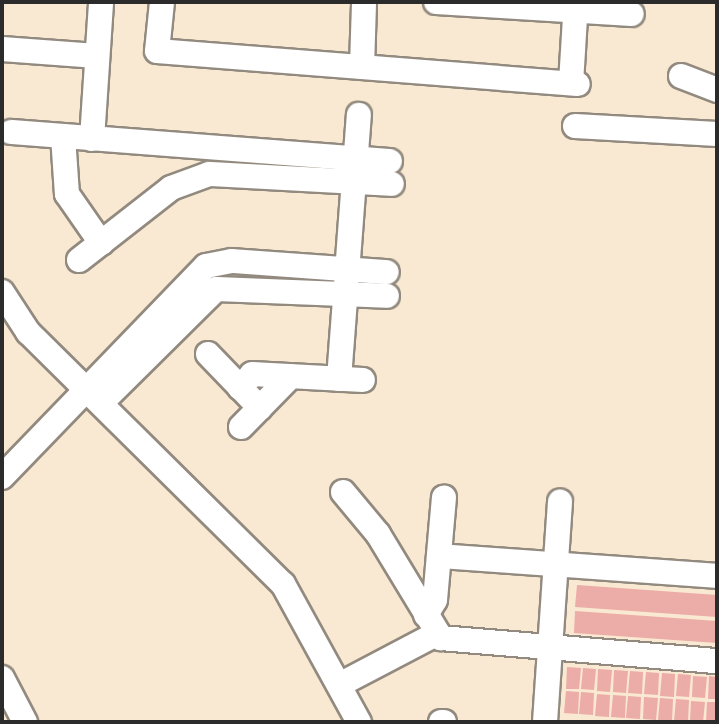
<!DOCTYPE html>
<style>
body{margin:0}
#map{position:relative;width:719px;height:724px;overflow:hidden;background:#f9e9d3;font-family:"Indie Flower",sans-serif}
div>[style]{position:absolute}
.building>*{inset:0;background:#ecaca7}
.roads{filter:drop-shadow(2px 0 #928a7f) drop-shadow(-2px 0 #928a7f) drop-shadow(0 2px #928a7f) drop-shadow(0 -2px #928a7f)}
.minor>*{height:24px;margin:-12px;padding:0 12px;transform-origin:12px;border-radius:12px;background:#fff}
span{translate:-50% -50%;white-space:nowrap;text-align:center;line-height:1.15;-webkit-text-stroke:6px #fcf5e5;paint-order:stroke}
.frame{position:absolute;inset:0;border:4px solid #2b2b2b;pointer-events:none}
</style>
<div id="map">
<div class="building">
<div style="clip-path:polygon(577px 585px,717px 595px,717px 617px,575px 607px)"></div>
<div style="clip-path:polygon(575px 611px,717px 621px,717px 643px,574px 633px)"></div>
<div style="clip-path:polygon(567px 667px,581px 668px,579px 689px,566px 689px)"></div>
<div style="clip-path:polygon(583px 668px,596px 669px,594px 690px,581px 689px)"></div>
<div style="clip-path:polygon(598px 669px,612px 670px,610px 692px,597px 691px)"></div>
<div style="clip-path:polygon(614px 670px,628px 671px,626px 693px,613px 692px)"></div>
<div style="clip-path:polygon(630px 671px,643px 672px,642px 694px,628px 693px)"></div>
<div style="clip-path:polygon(646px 672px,659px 673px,658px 695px,644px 694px)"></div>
<div style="clip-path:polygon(662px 673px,675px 674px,674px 697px,660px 696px)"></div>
<div style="clip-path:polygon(678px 674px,691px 675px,689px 697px,676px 696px)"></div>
<div style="clip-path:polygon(693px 676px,707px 677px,705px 698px,692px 697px)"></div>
<div style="clip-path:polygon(709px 676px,717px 677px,717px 699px,708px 699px)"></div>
<div style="clip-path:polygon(566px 691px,579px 692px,578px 714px,564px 713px)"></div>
<div style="clip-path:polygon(581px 692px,594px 693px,593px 715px,579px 714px)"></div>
<div style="clip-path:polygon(597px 694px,610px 695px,609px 717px,595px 716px)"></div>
<div style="clip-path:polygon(613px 695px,626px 696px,625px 718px,611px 717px)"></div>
<div style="clip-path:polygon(628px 696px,641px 697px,640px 719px,626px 718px)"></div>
<div style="clip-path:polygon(644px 697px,658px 698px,656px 720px,643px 719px)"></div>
<div style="clip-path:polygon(660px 698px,673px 699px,672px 721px,658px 720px)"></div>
<div style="clip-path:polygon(676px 699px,689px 700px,688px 722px,674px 721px)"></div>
<div style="clip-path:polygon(691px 701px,705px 702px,703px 722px,690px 722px)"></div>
<div style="clip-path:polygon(707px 702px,717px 702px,717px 722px,706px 722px)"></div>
</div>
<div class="roads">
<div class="minor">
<div style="left:162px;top:2px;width:49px;rotate:95.8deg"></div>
<div style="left:157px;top:51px;width:422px;rotate:4.5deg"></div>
<div style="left:436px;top:2px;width:196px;rotate:3.5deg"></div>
<div style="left:2px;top:49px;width:95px;rotate:4.2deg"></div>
<div style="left:362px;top:67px;width:65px;rotate:-88.2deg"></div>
<div style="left:681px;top:76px;width:39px;rotate:21deg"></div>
<div style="left:571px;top:83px;width:81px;rotate:-86.5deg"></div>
<div style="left:575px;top:126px;width:142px;rotate:3.2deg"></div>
<div style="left:11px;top:132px;width:380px;rotate:4.4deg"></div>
<div style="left:63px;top:136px;width:58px;rotate:86.1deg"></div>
<div style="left:67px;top:194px;width:60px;rotate:55.2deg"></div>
<div style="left:92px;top:139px;width:137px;rotate:-86.2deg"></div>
<div style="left:79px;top:260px;width:117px;rotate:-38deg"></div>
<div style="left:171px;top:188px;width:40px;rotate:-20.2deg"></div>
<div style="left:209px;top:174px;width:183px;rotate:3.1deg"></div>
<div style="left:2px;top:292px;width:48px;rotate:57deg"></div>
<div style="left:28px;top:332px;width:359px;rotate:44.7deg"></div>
<div style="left:283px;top:584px;width:158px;rotate:61.2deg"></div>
<div style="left:208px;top:354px;width:75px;rotate:46.1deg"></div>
<div style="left:339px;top:379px;width:265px;rotate:-85.7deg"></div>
<div style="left:240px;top:388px;width:18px;rotate:-49deg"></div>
<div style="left:252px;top:374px;width:111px;rotate:3.1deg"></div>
<div style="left:101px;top:403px;width:162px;rotate:-44.7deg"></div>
<div style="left:216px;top:289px;width:171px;rotate:2.3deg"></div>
<div style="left:241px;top:427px;width:71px;rotate:-45.6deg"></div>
<div style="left:2px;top:477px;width:293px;rotate:-46deg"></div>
<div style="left:206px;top:266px;width:26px;rotate:-11deg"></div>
<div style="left:232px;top:261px;width:155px;rotate:4.1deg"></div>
<div style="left:343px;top:492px;width:55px;rotate:50.2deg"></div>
<div style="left:378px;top:534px;width:122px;rotate:58.8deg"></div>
<div style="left:441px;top:638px;width:277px;rotate:4.8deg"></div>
<div style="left:439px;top:556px;width:279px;rotate:4.1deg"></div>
<div style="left:426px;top:615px;width:17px;rotate:-59deg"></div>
<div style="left:435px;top:600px;width:103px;rotate:-85deg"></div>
<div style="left:2px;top:678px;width:50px;rotate:62.4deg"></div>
<div style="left:339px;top:685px;width:110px;rotate:-27.7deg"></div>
<div style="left:441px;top:722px;width:3px"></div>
<div style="left:545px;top:722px;width:221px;rotate:-86.1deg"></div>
</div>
</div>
<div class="frame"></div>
</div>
